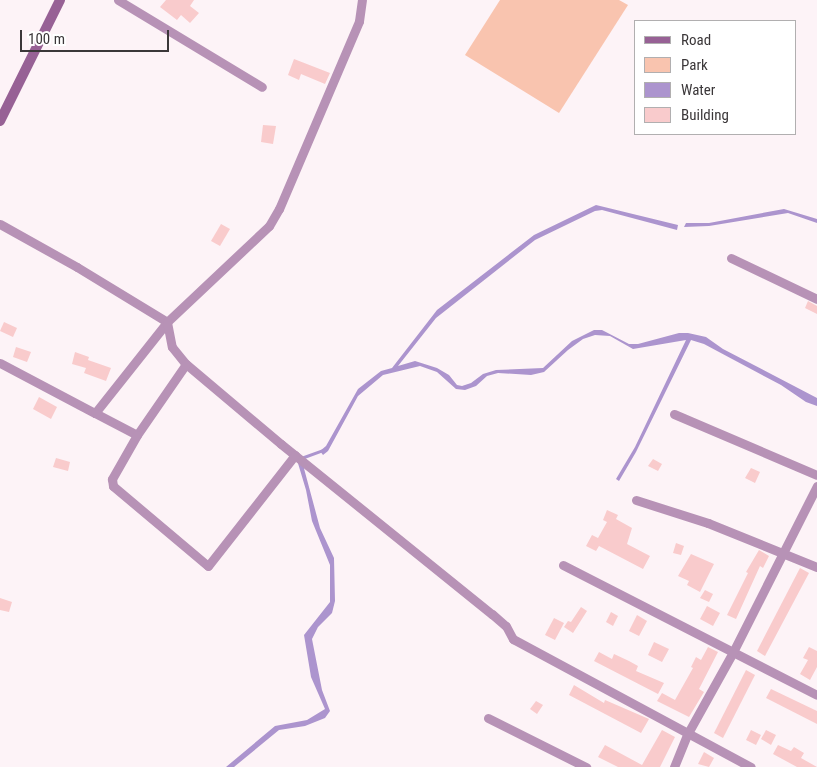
<!DOCTYPE html>
<style>
body{margin:0}
#map{position:relative;width:817px;height:767px;overflow:hidden;background:#fdf3f7;font-family:"Roboto Condensed",sans-serif}
div>[style]{position:absolute}
.green>*{inset:0;background:#f9c4af}
.water>*{inset:0;background:#ac94ce}
.stream>*{height:3px;margin:-1.5px;padding:0 1.5px;transform-origin:1.5px;border-radius:1.5px;background:#ac94ce}
.building>*{inset:0;background:#f9cbcc}
.street>*{height:9px;margin:-4.5px;padding:0 4.5px;transform-origin:4.5px;border-radius:4.5px;background:#b792b6}
.secondary>*{height:10px;margin:-5px;padding:0 5px;transform-origin:5px;border-radius:5px;background:#976195}
span{translate:-50% -50%;white-space:nowrap;text-align:center;line-height:1.15;-webkit-text-stroke:4.5px #fff;paint-order:stroke}
.legend{position:absolute;left:634px;top:20px;width:162px;height:115px;box-sizing:border-box;background:#fff;border:1px solid #b1afb0;margin:0;padding:6px 9px;list-style:none;font-size:15px;color:#3b3739}
.legend li{display:flex;align-items:center;gap:10px;height:25px}
.legend b{width:25px;border:1px solid #b1afb0}
.scale{position:absolute;left:20px;top:30px;width:149px;height:22px;box-sizing:border-box;border:2px solid #3b3739;border-top:0;padding-left:6px;font-size:15px;line-height:18px;white-space:nowrap;color:#3b3739;-webkit-text-stroke:4px #fff;paint-order:stroke}
</style>
<div id="map">
<div class="green">
<div style="clip-path:polygon(500px 0,619px 0,628px 5px,559px 113px,465px 55px)"></div>
</div>
<div class="water">
<div style="clip-path:polygon(596px 205px,678px 225px,677px 230px,602px 210px,595px 211px,535px 240px,436px 318px,398px 366px,415px 361px,437px 368px,449px 375px,457px 385px,462px 386px,471px 383px,483px 374px,496px 370px,543px 368px,572px 341px,594px 330px,602px 330px,629px 344px,638px 344px,679px 333px,688px 333px,706px 337px,723px 349px,817px 398px,817px 406px,806px 402px,781px 385px,704px 344px,691px 340px,636px 452px,619px 481px,616px 479px,635px 447px,686px 340px,633px 349px,610px 336px,595px 335px,583px 339px,568px 350px,544px 372px,531px 375px,498px 373px,487px 376px,476px 386px,465px 390px,456px 389px,437px 372px,420px 366px,383px 375px,358px 396px,328px 451px,323px 455px,320px 451px,326px 446px,358px 389px,381px 371px,392px 368px,437px 310px,534px 235px)"></div>
<div style="clip-path:polygon(784px 209px,817px 219px,817px 223px,788px 213px,709px 226px,684px 227px,686px 223px,709px 223px)"></div>
<div style="clip-path:polygon(297px 460px,302px 461px,320px 528px,334px 558px,335px 601px,332px 613px,318px 627px,312px 639px,322px 690px,330px 711px,325px 718px,305px 726px,279px 730px,234px 767px,226px 767px,275px 726px,307px 720px,325px 709px,311px 677px,304px 635px,330px 602px,330px 565px,312px 521px,306px 490px)"></div>
</div>
<div class="stream">
<div style="left:301px;top:458px;width:23px;rotate:-20deg"></div>
</div>
<div class="building">
<div style="clip-path:polygon(166px 0,194px 0,190px 6px,199px 13px,190px 23px,181px 15px,177px 20px,160px 7px)"></div>
<div style="clip-path:polygon(294px 59px,330px 73px,325px 84px,301px 74px,299px 80px,288px 75px)"></div>
<div style="clip-path:polygon(263px 125px,276px 126px,273px 144px,261px 142px)"></div>
<div style="clip-path:polygon(221px 224px,230px 229px,220px 246px,211px 241px)"></div>
<div style="clip-path:polygon(808px 301px,817px 306px,817px 314px,805px 308px)"></div>
<div style="clip-path:polygon(4px 322px,17px 328px,13px 337px,0 331px)"></div>
<div style="clip-path:polygon(16px 347px,31px 352px,27px 362px,13px 357px)"></div>
<div style="clip-path:polygon(75px 352px,89px 357px,88px 360px,111px 368px,106px 381px,84px 373px,86px 368px,72px 364px)"></div>
<div style="clip-path:polygon(39px 397px,57px 407px,51px 419px,33px 409px)"></div>
<div style="clip-path:polygon(56px 458px,70px 462px,68px 471px,53px 467px)"></div>
<div style="clip-path:polygon(653px 459px,662px 464px,658px 471px,648px 466px)"></div>
<div style="clip-path:polygon(751px 468px,760px 472px,755px 483px,745px 478px)"></div>
<div style="clip-path:polygon(607px 510px,618px 515px,616px 519px,632px 528px,627px 544px,650px 556px,643px 569px,599px 546px,596px 551px,586px 546px,592px 535px,598px 538px,607px 522px,603px 520px)"></div>
<div style="clip-path:polygon(676px 543px,684px 546px,681px 555px,673px 553px)"></div>
<div style="clip-path:polygon(759px 550px,769px 556px,763px 568px,760px 566px,736px 619px,727px 615px,748px 573px,746px 572px)"></div>
<div style="clip-path:polygon(691px 554px,714px 564px,700px 592px,687px 585px,689px 581px,678px 576px)"></div>
<div style="clip-path:polygon(800px 568px,809px 573px,765px 656px,757px 651px)"></div>
<div style="clip-path:polygon(705px 590px,713px 594px,709px 602px,700px 598px)"></div>
<div style="clip-path:polygon(0 598px,12px 602px,9px 612px,0 610px)"></div>
<div style="clip-path:polygon(707px 606px,720px 613px,713px 626px,700px 619px)"></div>
<div style="clip-path:polygon(581px 607px,587px 611px,573px 633px,564px 627px,568px 621px,571px 622px)"></div>
<div style="clip-path:polygon(611px 612px,618px 616px,613px 626px,606px 622px)"></div>
<div style="clip-path:polygon(637px 615px,647px 621px,639px 636px,629px 631px)"></div>
<div style="clip-path:polygon(554px 618px,564px 623px,555px 640px,545px 635px)"></div>
<div style="clip-path:polygon(654px 642px,669px 649px,662px 662px,648px 655px)"></div>
<div style="clip-path:polygon(708px 647px,718px 652px,699px 689px,704px 692px,689px 717px,657px 701px,662px 693px,675px 700px,693px 668px,691px 667px,696px 657px,701px 660px)"></div>
<div style="clip-path:polygon(809px 647px,817px 651px,817px 667px,810px 680px,800px 674px,808px 660px,803px 658px)"></div>
<div style="clip-path:polygon(599px 652px,612px 659px,614px 654px,629px 661px,638px 666px,636px 671px,664px 683px,658px 694px,594px 661px)"></div>
<div style="clip-path:polygon(746px 670px,755px 675px,723px 738px,714px 733px)"></div>
<div style="clip-path:polygon(574px 685px,604px 703px,605px 700px,649px 719px,641px 733px,569px 695px)"></div>
<div style="clip-path:polygon(771px 689px,817px 711px,817px 724px,766px 698px)"></div>
<div style="clip-path:polygon(536px 701px,543px 705px,537px 714px,530px 709px)"></div>
<div style="clip-path:polygon(662px 730px,675px 737px,660px 767px,618px 767px,598px 757px,605px 745px,642px 765px)"></div>
<div style="clip-path:polygon(751px 730px,761px 735px,756px 745px,746px 740px)"></div>
<div style="clip-path:polygon(766px 730px,776px 735px,771px 745px,761px 739px)"></div>
<div style="clip-path:polygon(778px 745px,791px 751px,794px 747px,804px 753px,801px 758px,817px 767px,797px 767px,773px 754px)"></div>
<div style="clip-path:polygon(704px 752px,714px 758px,709px 767px,698px 764px)"></div>
</div>
<div class="street">
<div style="left:118px;top:0;width:168px;rotate:31.1deg"></div>
<div style="left:0;top:224px;width:88px;rotate:29.2deg"></div>
<div style="left:77px;top:267px;width:105px;rotate:31.4deg"></div>
<div style="left:167px;top:322px;width:140px;rotate:-43.3deg"></div>
<div style="left:269px;top:226px;width:20px;rotate:-60deg"></div>
<div style="left:279px;top:209px;width:204px;rotate:-66.9deg"></div>
<div style="left:359px;top:21px;width:21px;rotate:-82deg"></div>
<div style="left:731px;top:258px;width:95px;rotate:25.5deg"></div>
<div style="left:0;top:363px;width:107px;rotate:27.8deg"></div>
<div style="left:95px;top:413px;width:116px;rotate:-51.6deg"></div>
<div style="left:167px;top:322px;width:25px;rotate:79deg"></div>
<div style="left:172px;top:347px;width:22px;rotate:51deg"></div>
<div style="left:186px;top:364px;width:124px;rotate:40.1deg"></div>
<div style="left:281px;top:444px;width:271px;rotate:38.9deg"></div>
<div style="left:492px;top:614px;width:18px;rotate:41deg"></div>
<div style="left:506px;top:626px;width:15px;rotate:62deg"></div>
<div style="left:513px;top:639px;width:270px;rotate:28.3deg"></div>
<div style="left:95px;top:413px;width:47px;rotate:27.6deg"></div>
<div style="left:137px;top:435px;width:86px;rotate:-55.4deg"></div>
<div style="left:674px;top:414px;width:155px;rotate:23.1deg"></div>
<div style="left:137px;top:435px;width:51px;rotate:119.6deg"></div>
<div style="left:112px;top:479px;width:7px;rotate:82deg"></div>
<div style="left:113px;top:486px;width:124px;rotate:40.1deg"></div>
<div style="left:208px;top:566px;width:141px;rotate:-51.9deg"></div>
<div style="left:636px;top:500px;width:76px;rotate:17.7deg"></div>
<div style="left:708px;top:523px;width:118px;rotate:22deg"></div>
<div style="left:563px;top:565px;width:285px;rotate:27.1deg"></div>
<div style="left:488px;top:718px;width:110px;rotate:26.6deg"></div>
<div style="left:674px;top:767px;width:37px;rotate:-68deg"></div>
<div style="left:688px;top:733px;width:93px;rotate:-60.9deg"></div>
<div style="left:733px;top:652px;width:186px;rotate:-63.2deg"></div>
</div>
<div class="secondary">
<div style="left:0;top:121px;width:135px;rotate:-63.6deg"></div>
</div>
<ul class="legend">
<li><b style="height:6px;background:#976195"></b>Road</li>
<li><b style="height:14px;background:#f9c4af"></b>Park</li>
<li><b style="height:14px;background:#ac94ce"></b>Water</li>
<li><b style="height:14px;background:#f9cbcc"></b>Building</li>
</ul>
<div class="scale">100 m</div>
</div>
